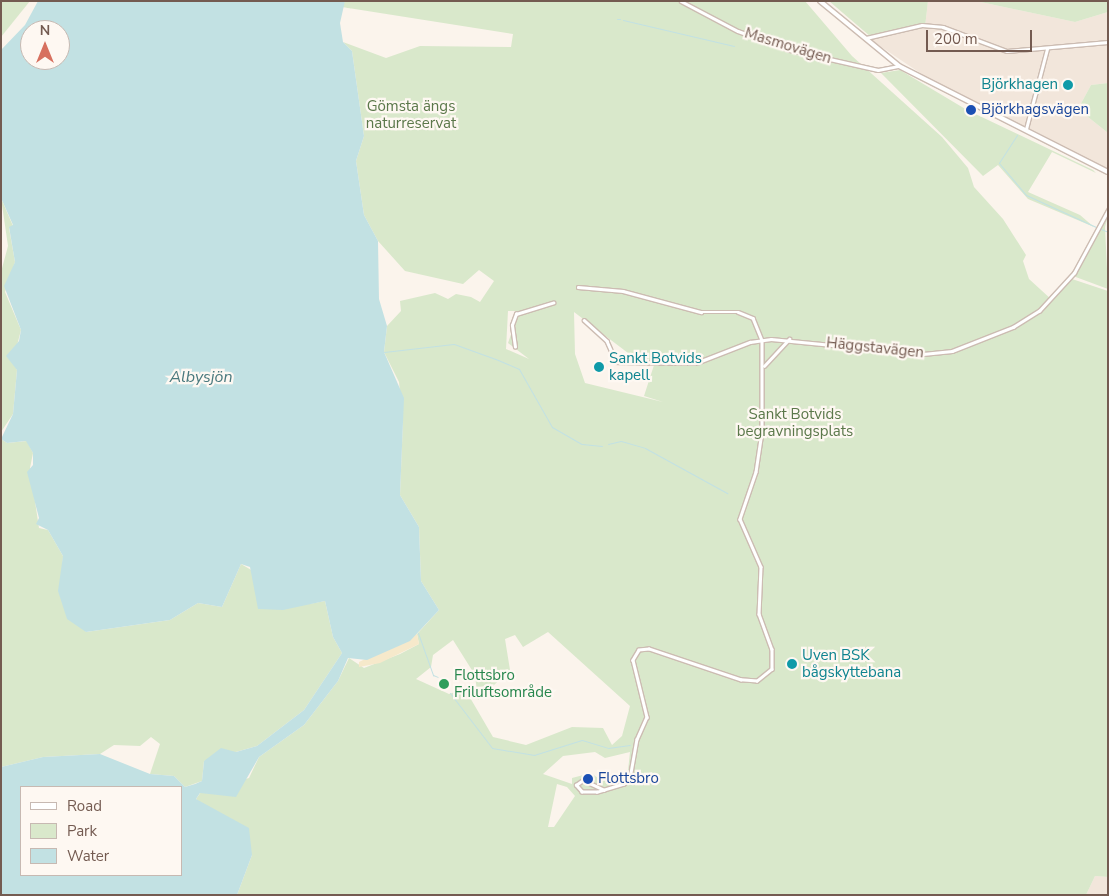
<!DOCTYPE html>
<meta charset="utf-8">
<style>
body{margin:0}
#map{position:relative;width:1109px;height:896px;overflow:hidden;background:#fbf4ec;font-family:"Nunito Sans",sans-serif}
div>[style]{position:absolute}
.residential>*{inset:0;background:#f2e6db}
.green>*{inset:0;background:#d9e8cb}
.sand>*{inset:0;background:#f6e9cb}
.water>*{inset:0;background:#c2e1e3}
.stream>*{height:1px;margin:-0.5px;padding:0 0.5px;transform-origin:0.5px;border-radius:0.5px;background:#c2e1e3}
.roads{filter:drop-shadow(1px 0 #ccbcb2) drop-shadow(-1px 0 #ccbcb2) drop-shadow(0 1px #ccbcb2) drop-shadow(0 -1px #ccbcb2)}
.minor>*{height:2.5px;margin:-1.25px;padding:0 1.25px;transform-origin:1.25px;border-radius:1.25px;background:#fff}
.secondary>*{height:4px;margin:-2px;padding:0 2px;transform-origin:2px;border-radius:2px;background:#fff}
.dots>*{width:14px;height:14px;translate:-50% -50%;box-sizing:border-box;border:2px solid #fef8f2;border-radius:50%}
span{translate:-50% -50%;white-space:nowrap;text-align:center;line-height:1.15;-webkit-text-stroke:4.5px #fef8f2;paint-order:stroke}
.street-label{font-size:15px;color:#745b51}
.culture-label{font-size:15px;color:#0d838f}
.right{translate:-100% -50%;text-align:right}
.left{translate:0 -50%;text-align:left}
.park-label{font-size:15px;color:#5b784a}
.transit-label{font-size:15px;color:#164399}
.leisure-label{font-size:15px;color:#27864d}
.water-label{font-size:16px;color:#49797e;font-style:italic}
.frame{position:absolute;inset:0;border:2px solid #745b51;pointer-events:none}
.legend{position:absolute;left:20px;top:786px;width:162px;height:90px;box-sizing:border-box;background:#fef8f2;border:1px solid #c7b9b2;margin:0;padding:6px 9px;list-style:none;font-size:15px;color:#745b51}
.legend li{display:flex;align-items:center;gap:10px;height:25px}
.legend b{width:25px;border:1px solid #c7b9b2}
.north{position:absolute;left:20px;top:20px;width:50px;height:50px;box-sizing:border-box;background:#fef8f2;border:1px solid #c7b9b2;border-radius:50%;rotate:0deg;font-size:14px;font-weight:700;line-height:20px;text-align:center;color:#745b51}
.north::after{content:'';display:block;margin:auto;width:18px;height:22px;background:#d7705f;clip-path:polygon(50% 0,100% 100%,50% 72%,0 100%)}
.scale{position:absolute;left:926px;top:30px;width:106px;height:22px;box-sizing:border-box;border:2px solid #745b51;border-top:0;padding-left:6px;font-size:15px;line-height:18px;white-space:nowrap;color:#745b51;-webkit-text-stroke:4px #fef8f2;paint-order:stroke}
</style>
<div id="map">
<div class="residential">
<div style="clip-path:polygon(928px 1px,976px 1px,1075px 22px,1108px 12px,1108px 83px,1091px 85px,1078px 109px,1108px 133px,1108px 169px,947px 91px,871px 40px,874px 35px,925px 27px)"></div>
<div style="clip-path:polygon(1095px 876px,1108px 877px,1108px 895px,1086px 895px)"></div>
</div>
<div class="green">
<div style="clip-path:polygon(1px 1px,30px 1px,1px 37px)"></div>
<div style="clip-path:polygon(evenodd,345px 1px,805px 1px,852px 56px,942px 137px,968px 168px,974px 187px,1003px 219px,1026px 255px,1023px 261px,1029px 279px,1052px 300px,1072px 279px,1108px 291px,1108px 877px,1095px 876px,1086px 895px,237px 895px,252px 855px,196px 799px,201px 792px,249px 778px,259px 757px,304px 725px,338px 681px,349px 658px,364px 668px,400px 654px,419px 644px,417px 634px,439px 610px,421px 581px,419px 527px,400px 495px,403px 420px,399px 382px,384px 352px,387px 326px,401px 311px,400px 301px,435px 293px,448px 299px,456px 294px,471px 297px,480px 302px,494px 281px,479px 270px,463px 284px,405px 271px,378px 241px,364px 215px,356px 161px,364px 136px,352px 51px,343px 42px,386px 58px,420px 46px,511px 47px,513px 34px,342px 7px,345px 1px,508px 311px,519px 311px,508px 343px,529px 359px,506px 349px,508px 311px,345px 1px,574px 312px,628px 353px,655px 362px,644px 396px,663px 402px,585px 383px,575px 354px,574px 312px,345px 1px,548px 632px,630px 706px,622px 736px,612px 745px,603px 728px,572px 727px,526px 745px,493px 737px,465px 689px,449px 694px,416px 679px,431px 667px,433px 655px,453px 640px,475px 675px,478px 700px,510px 670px,505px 639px,515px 635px,523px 647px,548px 632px,345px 1px,595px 752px,605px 758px,630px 752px,628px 771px,623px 777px,602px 781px,591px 773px,572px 778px,572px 784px,543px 774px,563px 756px,595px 752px,345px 1px,557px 784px,567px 787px,575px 796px,554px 827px,548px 827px,557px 784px)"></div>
<div style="clip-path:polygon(829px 1px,928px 1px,925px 27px,871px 37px)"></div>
<div style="clip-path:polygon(976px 1px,1108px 1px,1108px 12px,1075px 22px)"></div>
<div style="clip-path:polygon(900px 70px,967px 110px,1093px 170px,1096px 173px,1052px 152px,1028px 192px,1080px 215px,1094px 227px,1028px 199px,998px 165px,983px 176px,881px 73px)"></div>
<div style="clip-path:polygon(1108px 83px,1108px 133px,1078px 109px,1091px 85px)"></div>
<div style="clip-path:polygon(1px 198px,13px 226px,9px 228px,15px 262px,5px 292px,21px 330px,13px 361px,17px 370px,13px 414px,1px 432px,1px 272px,8px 246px)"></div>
<div style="clip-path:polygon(1108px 216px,1105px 227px,1108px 289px,1073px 276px)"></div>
<div style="clip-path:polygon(1px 439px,7px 443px,27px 441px,33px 453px,30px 468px,39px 528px,48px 530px,63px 556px,61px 599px,86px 632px,170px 620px,198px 603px,222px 607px,241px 564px,309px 604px,325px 601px,333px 637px,342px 653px,304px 710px,257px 746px,204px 761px,202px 781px,185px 787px,174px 776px,150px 774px,160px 744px,151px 737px,140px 746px,114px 745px,100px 754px,43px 757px,1px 767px)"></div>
</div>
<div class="sand">
<div style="clip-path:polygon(417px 634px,419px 644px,380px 663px,359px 667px,359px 662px)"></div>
</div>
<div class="water">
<div style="clip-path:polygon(evenodd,38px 1px,345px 1px,340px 23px,343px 42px,352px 51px,364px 136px,356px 161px,364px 215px,378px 241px,379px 299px,387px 326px,384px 352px,404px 398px,400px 495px,419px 527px,421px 581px,439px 610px,410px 641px,367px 660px,348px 658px,338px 681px,304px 725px,259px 757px,236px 797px,200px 793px,196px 799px,249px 828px,252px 855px,237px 895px,1px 895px,1px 767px,43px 757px,100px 754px,150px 774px,174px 776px,185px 787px,195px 784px,202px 781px,204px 761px,221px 748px,236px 752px,257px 746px,304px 710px,342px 653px,333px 637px,325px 601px,283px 610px,258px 609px,250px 567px,241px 564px,222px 607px,198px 603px,170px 620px,86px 632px,67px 619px,58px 591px,63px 556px,48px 530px,36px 524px,39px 518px,27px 472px,33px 465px,33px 453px,26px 441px,7px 443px,1px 439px,13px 414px,17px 370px,6px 356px,19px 341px,21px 330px,4px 286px,15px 262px,9px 227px,13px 225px,1px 198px,1px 50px,25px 25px,38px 1px,30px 30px,60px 30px,60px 60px,30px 60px,30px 30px,38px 1px,21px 787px,181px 787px,181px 875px,21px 875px,21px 787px)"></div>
</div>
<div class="stream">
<div style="left:617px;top:19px;width:3px"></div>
<div style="left:623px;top:20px;width:114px;rotate:13.2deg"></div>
<div style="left:1017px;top:135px;width:33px;rotate:123deg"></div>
<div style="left:999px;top:163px;width:42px;rotate:49.8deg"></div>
<div style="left:1026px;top:195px;width:77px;rotate:24.6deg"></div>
<div style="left:1101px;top:229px;width:8px;rotate:23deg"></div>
<div style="left:384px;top:352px;width:70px;rotate:-6.5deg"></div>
<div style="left:454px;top:344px;width:47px;rotate:20deg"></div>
<div style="left:498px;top:360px;width:23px;rotate:23deg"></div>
<div style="left:519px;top:369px;width:67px;rotate:60.4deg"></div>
<div style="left:552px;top:427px;width:34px;rotate:30deg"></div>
<div style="left:582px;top:444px;width:20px;rotate:6deg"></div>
<div style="left:608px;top:444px;width:13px;rotate:-13deg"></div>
<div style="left:621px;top:441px;width:25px;rotate:16deg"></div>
<div style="left:645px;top:448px;width:94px;rotate:28.8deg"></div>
<div style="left:418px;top:633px;width:45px;rotate:70.3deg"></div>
<div style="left:433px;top:675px;width:5px;rotate:22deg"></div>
<div style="left:450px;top:693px;width:69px;rotate:52.6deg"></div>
<div style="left:492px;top:748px;width:43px;rotate:9.5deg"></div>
<div style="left:534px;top:755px;width:50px;rotate:-17.4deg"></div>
<div style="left:582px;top:740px;width:27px;rotate:17deg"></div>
<div style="left:608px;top:748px;width:22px;rotate:-8deg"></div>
</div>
<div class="roads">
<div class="minor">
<div style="left:681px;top:1px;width:64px;rotate:27.8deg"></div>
<div style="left:738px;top:31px;width:55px;rotate:20.1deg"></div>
<div style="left:790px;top:50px;width:90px;rotate:12.8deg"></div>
<div style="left:878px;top:70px;width:21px;rotate:-11deg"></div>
<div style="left:866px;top:38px;width:57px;rotate:-13.1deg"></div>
<div style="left:922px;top:25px;width:21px;rotate:5deg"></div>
<div style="left:943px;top:27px;width:68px;rotate:20.6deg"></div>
<div style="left:1007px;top:51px;width:101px;rotate:-5.1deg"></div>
<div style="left:1026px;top:129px;width:83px;rotate:-75.3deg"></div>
<div style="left:578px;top:287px;width:45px;rotate:5.1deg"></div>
<div style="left:623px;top:291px;width:81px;rotate:15.1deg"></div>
<div style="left:701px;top:312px;width:37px"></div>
<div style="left:738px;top:312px;width:16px;rotate:22deg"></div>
<div style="left:753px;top:318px;width:24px;rotate:68deg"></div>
<div style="left:762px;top:340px;width:92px;rotate:90deg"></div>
<div style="left:762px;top:432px;width:40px;rotate:98.5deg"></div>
<div style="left:756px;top:472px;width:50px;rotate:108.8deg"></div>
<div style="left:740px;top:519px;width:52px;rotate:66.4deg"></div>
<div style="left:761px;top:567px;width:47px;rotate:92.4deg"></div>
<div style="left:759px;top:614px;width:37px;rotate:70deg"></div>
<div style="left:772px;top:649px;width:20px;rotate:90deg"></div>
<div style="left:772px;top:669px;width:19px;rotate:141deg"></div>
<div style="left:757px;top:681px;width:16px;rotate:-176deg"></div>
<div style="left:741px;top:680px;width:97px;rotate:-161.4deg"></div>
<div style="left:649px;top:649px;width:10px;rotate:174deg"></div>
<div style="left:639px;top:650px;width:12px;rotate:121deg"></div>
<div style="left:633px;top:660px;width:59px;rotate:76.2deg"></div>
<div style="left:647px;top:717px;width:24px;rotate:114deg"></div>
<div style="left:637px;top:739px;width:40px;rotate:100deg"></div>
<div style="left:630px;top:778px;width:8px;rotate:135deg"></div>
<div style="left:624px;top:784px;width:28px;rotate:163deg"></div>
<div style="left:597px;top:792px;width:15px;rotate:180deg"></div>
<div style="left:582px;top:792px;width:9px;rotate:-131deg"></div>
<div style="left:576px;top:785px;width:9px;rotate:-36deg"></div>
<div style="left:583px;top:780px;width:23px;rotate:25deg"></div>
<div style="left:584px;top:320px;width:31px;rotate:42deg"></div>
<div style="left:607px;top:341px;width:22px;rotate:66deg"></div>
<div style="left:515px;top:347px;width:22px;rotate:-98deg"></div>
<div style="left:512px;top:325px;width:12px;rotate:-70deg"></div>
<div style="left:516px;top:314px;width:39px;rotate:-17deg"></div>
<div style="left:614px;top:362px;width:82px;rotate:0.7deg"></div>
<div style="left:696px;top:363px;width:58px;rotate:-21.3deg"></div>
<div style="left:750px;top:342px;width:21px;rotate:-8deg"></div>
<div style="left:771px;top:339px;width:153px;rotate:5.6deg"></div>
<div style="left:923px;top:354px;width:29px;rotate:-6deg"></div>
<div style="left:952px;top:351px;width:66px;rotate:-21.5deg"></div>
<div style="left:1013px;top:327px;width:31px;rotate:-32deg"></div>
<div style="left:1039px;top:311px;width:52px;rotate:-47.4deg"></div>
<div style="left:1074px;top:273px;width:72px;rotate:-61.6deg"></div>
<div style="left:764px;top:366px;width:37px;rotate:-47deg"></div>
</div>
<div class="secondary">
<div style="left:820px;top:1px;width:102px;rotate:39.4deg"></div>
<div style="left:899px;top:66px;width:234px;rotate:26.9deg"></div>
</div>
</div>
<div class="dots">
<div style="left:1068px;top:85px;background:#0f9aa8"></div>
<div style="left:971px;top:110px;background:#1a4fb4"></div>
<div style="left:599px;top:367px;background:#0f9aa8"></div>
<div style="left:792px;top:664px;background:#0f9aa8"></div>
<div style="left:444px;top:684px;background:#2e9e5b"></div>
<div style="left:588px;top:779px;background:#1a4fb4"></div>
</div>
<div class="street-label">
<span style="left:788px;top:46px;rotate:17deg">Masmovägen</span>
<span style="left:875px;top:348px;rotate:6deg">Häggstavägen</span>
</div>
<div class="culture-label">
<span class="right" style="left:1058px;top:85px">Björkhagen</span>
<span class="left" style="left:609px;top:367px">Sankt Botvids<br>kapell</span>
<span class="left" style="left:802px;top:664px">Uven BSK<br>bågskyttebana</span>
</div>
<div class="park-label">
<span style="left:411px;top:115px">Gömsta ängs<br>naturreservat</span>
<span style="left:795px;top:423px">Sankt Botvids<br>begravningsplats</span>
</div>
<div class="transit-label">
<span class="left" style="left:981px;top:110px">Björkhagsvägen</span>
<span class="left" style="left:598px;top:779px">Flottsbro</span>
</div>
<div class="leisure-label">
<span class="left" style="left:454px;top:684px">Flottsbro<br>Friluftsområde</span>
</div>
<div class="water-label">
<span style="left:201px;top:377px">Albysjön</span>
</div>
<div class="frame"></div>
<ul class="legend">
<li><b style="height:6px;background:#fff"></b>Road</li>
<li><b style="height:14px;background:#d9e8cb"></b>Park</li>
<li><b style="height:14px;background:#c2e1e3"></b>Water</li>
</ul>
<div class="north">N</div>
<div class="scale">200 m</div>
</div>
